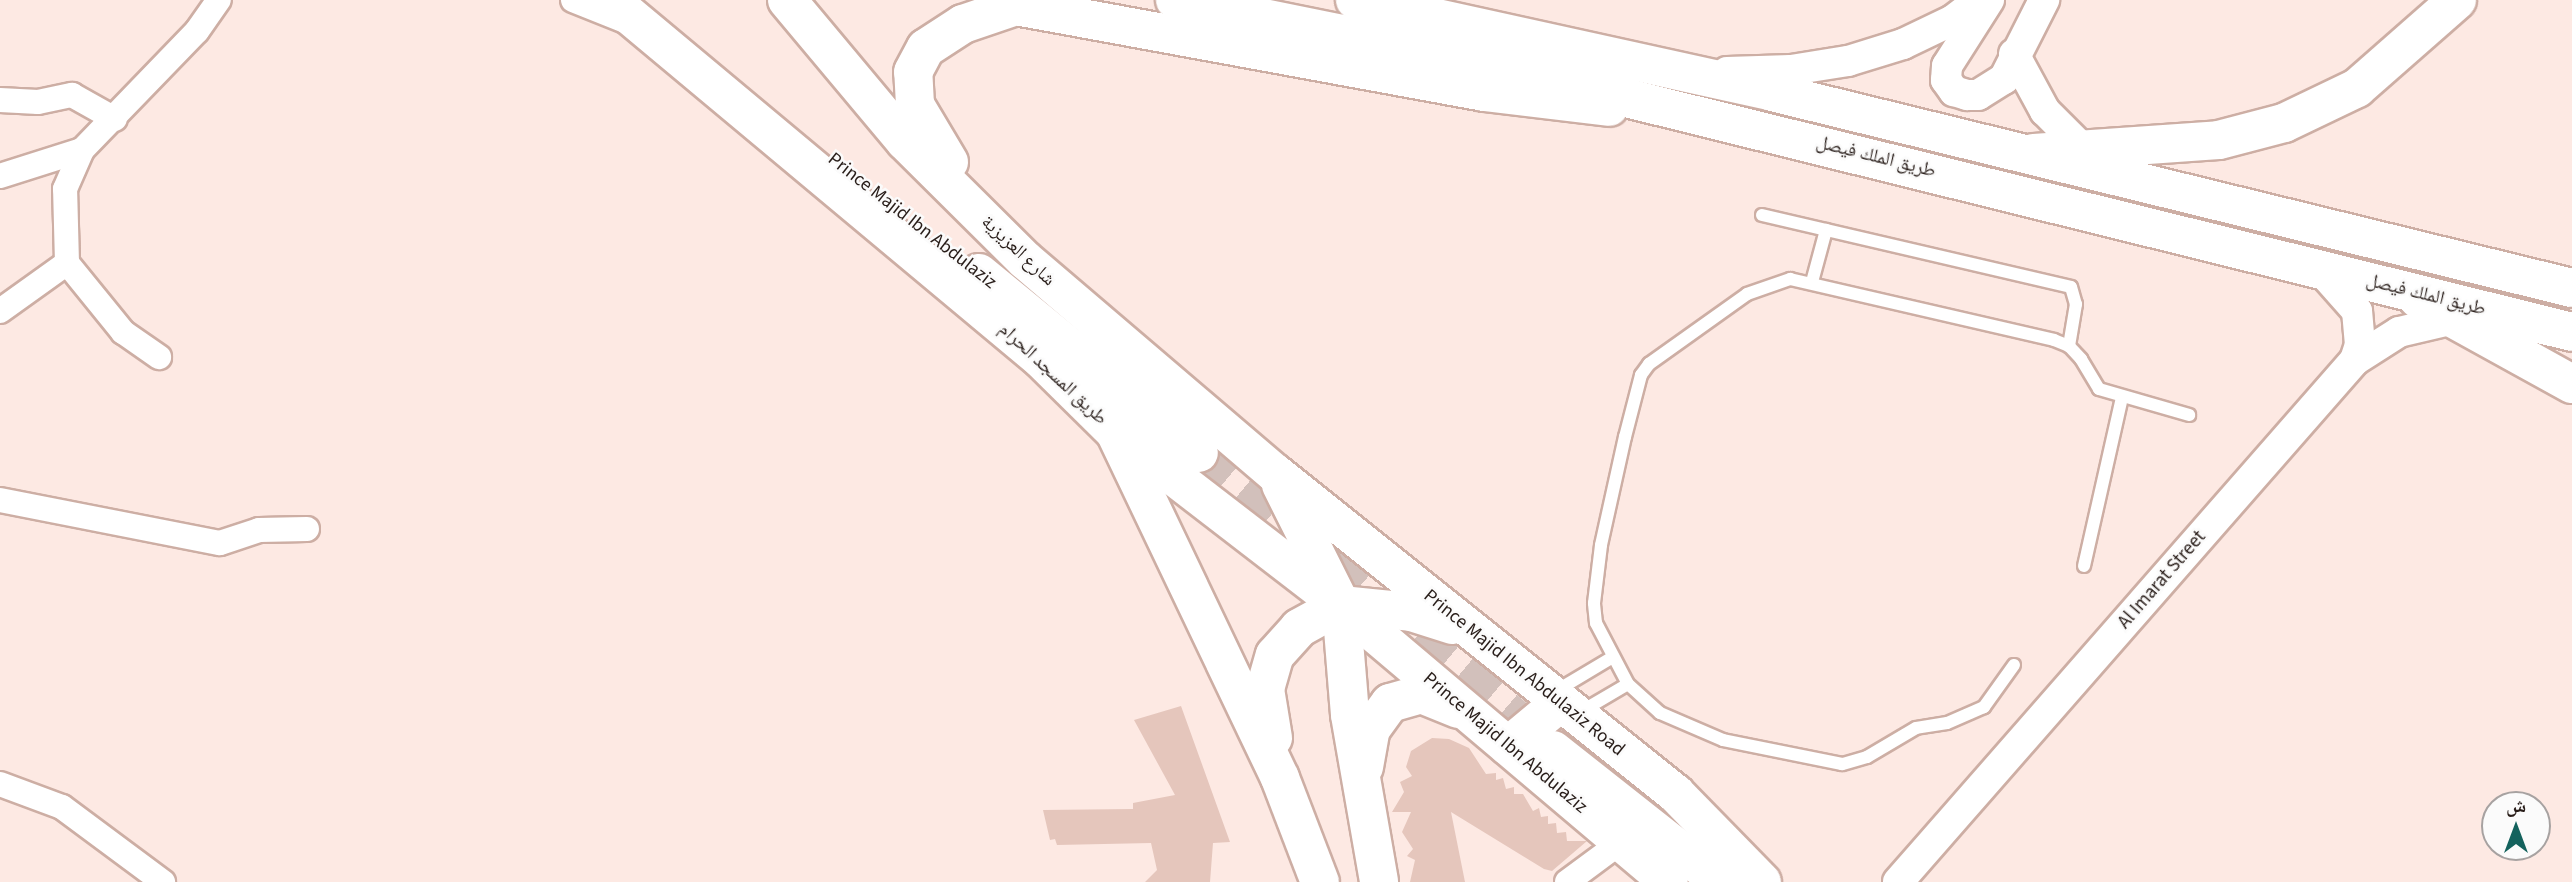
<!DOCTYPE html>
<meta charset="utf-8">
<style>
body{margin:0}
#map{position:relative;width:2572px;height:882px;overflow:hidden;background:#fde9e3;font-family:"Source Sans 3","Noto Naskh Arabic",sans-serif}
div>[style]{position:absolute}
.building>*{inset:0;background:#e5c6bc}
.primary-tunnel>*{height:38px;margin-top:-19px;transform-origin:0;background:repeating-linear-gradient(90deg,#d2c0bb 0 38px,transparent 0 57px)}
.roads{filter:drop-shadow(2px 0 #cdaea4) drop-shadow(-2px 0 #cdaea4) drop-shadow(0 2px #cdaea4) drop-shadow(0 -2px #cdaea4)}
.service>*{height:12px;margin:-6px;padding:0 6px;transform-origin:6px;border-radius:6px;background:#fff}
.minor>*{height:24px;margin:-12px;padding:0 12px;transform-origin:12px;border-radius:12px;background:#fff}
.tertiary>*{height:30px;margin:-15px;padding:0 15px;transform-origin:15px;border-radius:15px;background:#fff}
.primary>*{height:38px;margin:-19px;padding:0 19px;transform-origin:19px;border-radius:19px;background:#fff}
.trunk>*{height:38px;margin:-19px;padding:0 19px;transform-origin:19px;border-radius:19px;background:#fff}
span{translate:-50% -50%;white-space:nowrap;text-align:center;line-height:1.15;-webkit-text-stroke:5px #fbfbfb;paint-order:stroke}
.street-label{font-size:19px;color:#281d19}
.north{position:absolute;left:2481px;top:791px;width:70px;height:70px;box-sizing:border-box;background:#fbfbfb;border:2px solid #a7a2a1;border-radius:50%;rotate:0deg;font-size:19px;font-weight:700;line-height:28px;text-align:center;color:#281d19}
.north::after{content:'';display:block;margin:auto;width:24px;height:32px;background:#14625d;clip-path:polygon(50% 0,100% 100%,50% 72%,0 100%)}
</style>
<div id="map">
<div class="building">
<div style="clip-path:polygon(1181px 706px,1230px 842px,1213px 843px,1210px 882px,1145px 882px,1157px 870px,1151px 843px,1057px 845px,1055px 839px,1050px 840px,1043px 810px,1133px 809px,1133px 803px,1175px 795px,1134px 720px)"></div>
<div style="clip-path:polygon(1432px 738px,1449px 739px,1469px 748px,1486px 774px,1496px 773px,1496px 780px,1503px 778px,1506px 789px,1514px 787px,1514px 794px,1523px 794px,1533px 811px,1539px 808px,1541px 817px,1548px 816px,1548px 824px,1556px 823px,1557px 833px,1566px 832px,1567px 841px,1587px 841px,1552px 871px,1544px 869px,1451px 812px,1465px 882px,1410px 882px,1415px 860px,1407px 856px,1413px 849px,1402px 832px,1411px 812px,1392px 812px,1404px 792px,1400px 782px,1412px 776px,1406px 767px,1411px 751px)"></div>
</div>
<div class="primary-tunnel">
<div style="left:1199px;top:453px;width:462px;rotate:40deg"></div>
</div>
<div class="roads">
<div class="service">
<div style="left:1762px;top:215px;width:317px;rotate:13.1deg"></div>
<div style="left:2071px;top:287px;width:18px;rotate:74deg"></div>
<div style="left:2076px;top:304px;width:43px;rotate:99.5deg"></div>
<div style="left:1812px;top:282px;width:54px;rotate:-74.9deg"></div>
<div style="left:2084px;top:566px;width:173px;rotate:-77.3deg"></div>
<div style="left:2014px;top:665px;width:52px;rotate:125.5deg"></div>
<div style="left:1984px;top:707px;width:40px;rotate:156.6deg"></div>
<div style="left:1947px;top:723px;width:31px;rotate:171deg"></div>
<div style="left:1916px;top:728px;width:57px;rotate:149.4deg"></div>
<div style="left:1867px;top:757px;width:26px;rotate:164deg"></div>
<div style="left:1842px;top:764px;width:121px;rotate:-168.6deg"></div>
<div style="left:1723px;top:740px;width:69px;rotate:-156.8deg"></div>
<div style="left:1660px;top:713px;width:43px;rotate:-137.8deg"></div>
<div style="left:1628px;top:684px;width:69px;rotate:-117.7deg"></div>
<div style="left:1596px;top:623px;width:20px;rotate:-96deg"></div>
<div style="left:1594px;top:603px;width:58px;rotate:-83.1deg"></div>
<div style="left:1601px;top:545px;width:111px;rotate:-77.5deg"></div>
<div style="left:1625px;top:437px;width:64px;rotate:-75.5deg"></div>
<div style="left:1641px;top:375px;width:14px;rotate:-54deg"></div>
<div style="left:1649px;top:364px;width:120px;rotate:-35.5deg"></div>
<div style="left:1747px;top:294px;width:46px;rotate:-19.2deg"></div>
<div style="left:1790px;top:279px;width:271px;rotate:13deg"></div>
<div style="left:2054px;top:340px;width:16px;rotate:22deg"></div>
<div style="left:2069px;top:346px;width:18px;rotate:47deg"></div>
<div style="left:2081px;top:359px;width:35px;rotate:59deg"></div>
<div style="left:2099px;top:389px;width:94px;rotate:16.1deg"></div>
<div style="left:1556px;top:691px;width:66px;rotate:-30.8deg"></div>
<div style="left:1582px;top:711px;width:53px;rotate:-30.4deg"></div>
</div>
<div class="minor">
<div style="left:573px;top:0;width:56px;rotate:22deg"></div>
<div style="left:0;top:100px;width:38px;rotate:3deg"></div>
<div style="left:38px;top:102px;width:35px;rotate:-12deg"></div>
<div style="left:72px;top:95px;width:49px;rotate:29.2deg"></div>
<div style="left:0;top:176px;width:86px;rotate:-17.6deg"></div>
<div style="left:67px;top:263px;width:89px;rotate:50.9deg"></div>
<div style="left:123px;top:332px;width:44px;rotate:34.8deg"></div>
<div style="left:0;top:311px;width:82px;rotate:-35.6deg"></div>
<div style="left:67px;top:263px;width:74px;rotate:-91.5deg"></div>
<div style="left:65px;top:189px;width:43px;rotate:-66.4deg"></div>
<div style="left:82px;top:150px;width:165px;rotate:-46deg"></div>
<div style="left:197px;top:31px;width:38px;rotate:-55deg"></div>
<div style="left:0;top:500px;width:224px;rotate:11.1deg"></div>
<div style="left:220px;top:543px;width:41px;rotate:-18.4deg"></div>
<div style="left:259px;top:530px;width:48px;rotate:-1.2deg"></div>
<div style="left:0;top:784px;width:66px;rotate:20.4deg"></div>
<div style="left:62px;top:807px;width:126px;rotate:36.6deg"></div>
<div style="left:1567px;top:882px;width:67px;rotate:-36.5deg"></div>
</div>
<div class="tertiary">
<div style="left:1989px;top:0;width:78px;rotate:122.5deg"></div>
<div style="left:1947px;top:66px;width:14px;rotate:94deg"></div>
<div style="left:1946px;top:80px;width:14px;rotate:54deg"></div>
<div style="left:1954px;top:91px;width:14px;rotate:17deg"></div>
<div style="left:1967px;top:95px;width:11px"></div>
<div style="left:1978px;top:95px;width:31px;rotate:-32deg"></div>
<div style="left:2004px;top:79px;width:89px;rotate:-63.1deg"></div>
<div style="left:2014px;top:54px;width:65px;rotate:61.5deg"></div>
<div style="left:2045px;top:111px;width:55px;rotate:45deg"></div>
<div style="left:1727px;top:72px;width:64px;rotate:-1.8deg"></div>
<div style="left:1791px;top:70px;width:58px;rotate:-9deg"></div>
<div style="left:1848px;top:61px;width:58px;rotate:-17.2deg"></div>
<div style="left:1903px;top:44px;width:55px;rotate:-25.6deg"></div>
<div style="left:1953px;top:20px;width:34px;rotate:-37deg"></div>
<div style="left:2355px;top:360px;width:52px;rotate:-32.5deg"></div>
<div style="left:2399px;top:332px;width:57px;rotate:-13.3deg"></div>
<div style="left:1898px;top:882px;width:694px;rotate:-48.8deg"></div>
<div style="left:2355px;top:360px;width:16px;rotate:-72deg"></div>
<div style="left:2360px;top:345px;width:34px;rotate:-95deg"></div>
<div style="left:2357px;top:311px;width:59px;rotate:-131.6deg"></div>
</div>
<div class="primary">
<div style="left:611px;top:0;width:560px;rotate:39.86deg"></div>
<div style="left:1041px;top:359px;width:104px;rotate:44.6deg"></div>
<div style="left:1115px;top:432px;width:383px;rotate:64.5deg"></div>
<div style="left:1280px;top:778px;width:111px;rotate:69deg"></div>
<div style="left:787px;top:0;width:184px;rotate:50.1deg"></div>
<div style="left:905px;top:141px;width:169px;rotate:44.8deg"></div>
<div style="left:1025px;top:260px;width:330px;rotate:40.5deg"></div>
<div style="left:1276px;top:474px;width:512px;rotate:38.66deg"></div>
<div style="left:1676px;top:794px;width:123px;rotate:45.7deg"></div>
<div style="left:2034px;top:153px;width:185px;rotate:-4deg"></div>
<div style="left:2219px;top:140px;width:67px;rotate:-14.7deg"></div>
<div style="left:2284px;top:123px;width:81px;rotate:-25.6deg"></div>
<div style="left:2357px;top:88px;width:133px;rotate:-41.3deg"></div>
<div style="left:949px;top:162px;width:66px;rotate:-120.8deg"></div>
<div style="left:915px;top:105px;width:33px;rotate:-93deg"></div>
<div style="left:913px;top:72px;width:27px;rotate:-62deg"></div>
<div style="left:926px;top:48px;width:44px;rotate:-33deg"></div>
<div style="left:963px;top:24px;width:56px;rotate:-18.8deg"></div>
<div style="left:1016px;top:6px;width:476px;rotate:10.4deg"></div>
<div style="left:1484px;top:92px;width:126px;rotate:6.8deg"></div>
<div style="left:979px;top:273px;width:284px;rotate:39.3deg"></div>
<div style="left:2418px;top:299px;width:176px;rotate:28.9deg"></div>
<div style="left:1120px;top:435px;width:279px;rotate:37.6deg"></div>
<div style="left:1341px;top:605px;width:429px;rotate:40.2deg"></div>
<div style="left:1281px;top:485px;width:134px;rotate:63.4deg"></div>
<div style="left:1341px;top:605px;width:110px;rotate:85.3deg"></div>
<div style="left:1350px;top:715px;width:169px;rotate:80.1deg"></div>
<div style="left:1273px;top:738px;width:50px;rotate:-99.3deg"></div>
<div style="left:1265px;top:689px;width:35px;rotate:-74deg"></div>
<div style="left:1275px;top:655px;width:36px;rotate:-48deg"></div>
<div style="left:1299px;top:628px;width:48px;rotate:-28.7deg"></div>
<div style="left:1341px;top:605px;width:70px;rotate:5.7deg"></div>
<div style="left:1411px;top:612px;width:43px;rotate:17.6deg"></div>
<div style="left:1508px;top:746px;width:69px;rotate:-39.7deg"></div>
<div style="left:1553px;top:750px;width:213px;rotate:38.3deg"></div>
<div style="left:1364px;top:767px;width:39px;rotate:-80deg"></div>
<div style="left:1371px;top:729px;width:32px;rotate:-54deg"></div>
<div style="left:1390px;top:703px;width:32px;rotate:-16deg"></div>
<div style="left:1421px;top:694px;width:40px;rotate:22deg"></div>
</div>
<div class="trunk">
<div style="left:1175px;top:0;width:312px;rotate:11.5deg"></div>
<div style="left:1481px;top:62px;width:1124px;rotate:13.9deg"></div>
<div style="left:1355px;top:0;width:427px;rotate:12.4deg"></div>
<div style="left:1772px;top:92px;width:824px;rotate:13.77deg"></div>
</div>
</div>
<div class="street-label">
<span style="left:1876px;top:157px;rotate:14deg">طريق الملك فيصل</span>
<span style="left:912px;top:221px;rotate:38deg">Prince Majid Ibn Abdulaziz</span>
<span style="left:1018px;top:251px;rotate:43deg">شارع العزيزية</span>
<span style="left:2426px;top:295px;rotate:14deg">طريق الملك فيصل</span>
<span style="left:1053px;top:374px;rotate:43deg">طريق المسجد الحرام</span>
<span style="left:2162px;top:580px;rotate:-49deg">Al Imarat Street</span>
<span style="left:1524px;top:673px;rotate:39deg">Prince Majid Ibn Abdulaziz Road</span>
<span style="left:1505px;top:743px;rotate:40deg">Prince Majid Ibn Abdulaziz</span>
</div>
<div class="north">ش</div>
</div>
